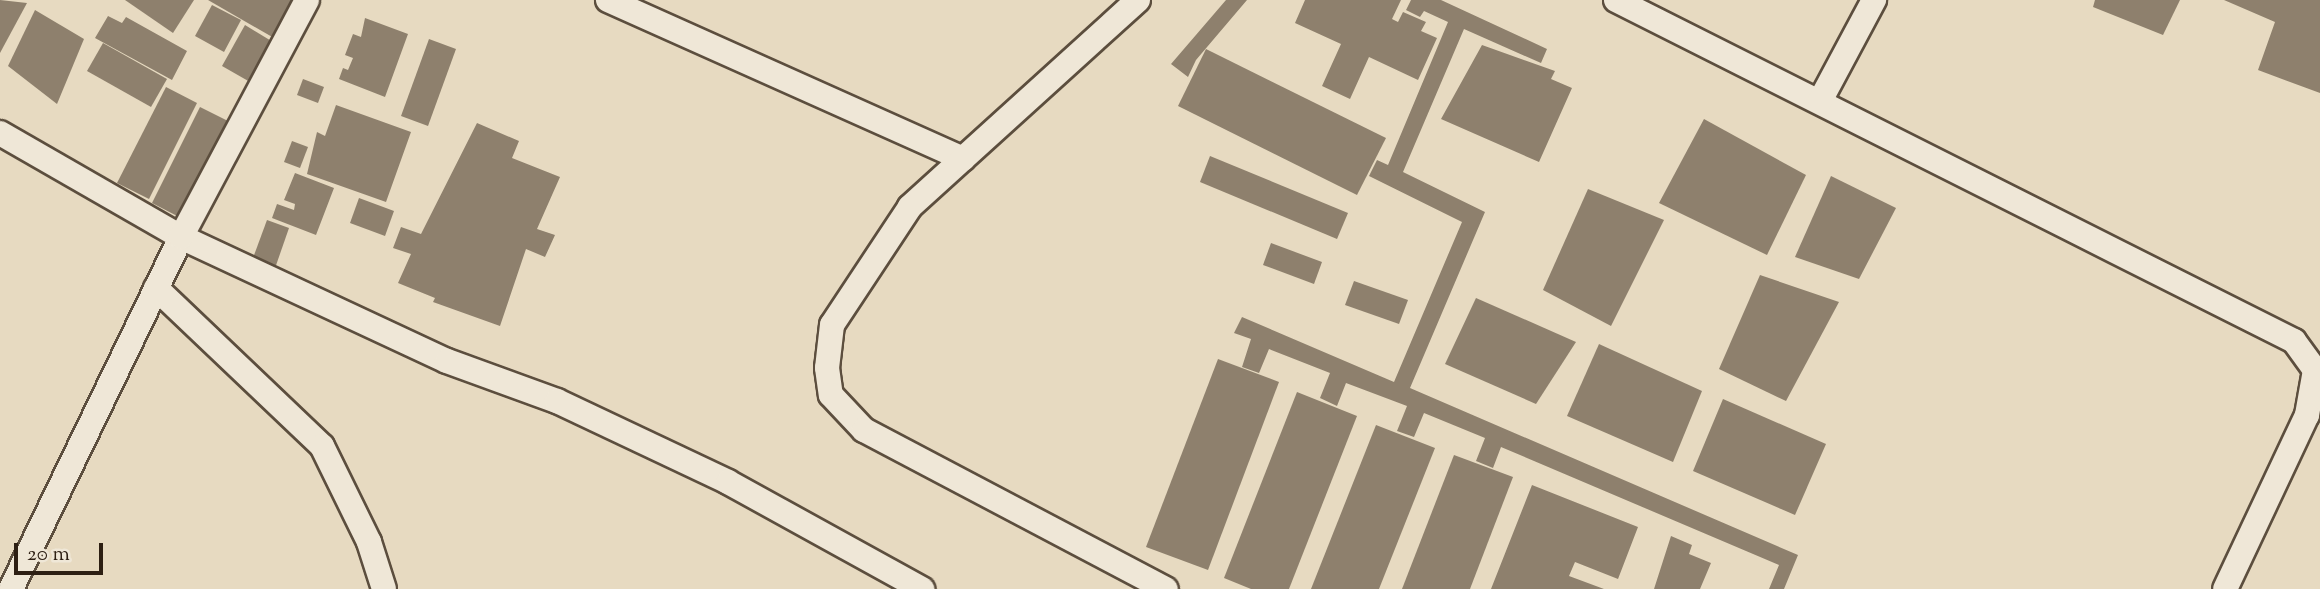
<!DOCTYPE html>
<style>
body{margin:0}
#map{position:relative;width:2320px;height:589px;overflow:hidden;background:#e7dac1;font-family:"Sorts Mill Goudy",serif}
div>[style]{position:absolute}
.building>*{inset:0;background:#8e806d}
.roads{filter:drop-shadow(2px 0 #5c4e3e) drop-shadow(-2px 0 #5c4e3e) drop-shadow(0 2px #5c4e3e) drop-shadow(0 -2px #5c4e3e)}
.street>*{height:24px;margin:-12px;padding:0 12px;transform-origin:12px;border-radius:12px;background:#efe7d7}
span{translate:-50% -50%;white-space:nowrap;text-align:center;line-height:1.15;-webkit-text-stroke:5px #efe7d7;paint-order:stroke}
.scale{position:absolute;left:14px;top:543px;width:89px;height:32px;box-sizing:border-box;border:4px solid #2d1f13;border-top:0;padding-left:9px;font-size:21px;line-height:24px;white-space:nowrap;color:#2d1f13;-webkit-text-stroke:5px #efe7d7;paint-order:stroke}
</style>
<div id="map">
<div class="building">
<div style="clip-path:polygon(0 0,27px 3px,0 53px)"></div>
<div style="clip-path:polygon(125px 0,194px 0,173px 33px)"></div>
<div style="clip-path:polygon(208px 0,291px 0,295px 2px,274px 38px)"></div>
<div style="clip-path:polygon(1226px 0,1247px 0,1196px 60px,1188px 77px,1171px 64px)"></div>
<div style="clip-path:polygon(1305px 0,1401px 0,1392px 19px,1398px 22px,1403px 12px,1426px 22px,1421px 31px,1437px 38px,1418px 80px,1369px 57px,1350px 99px,1322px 86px,1341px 44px,1295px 23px)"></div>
<div style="clip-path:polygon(1411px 0,1441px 0,1547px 49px,1541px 63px,1464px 29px,1403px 172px,1485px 212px,1410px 388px,1798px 555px,1784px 589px,1769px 589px,1779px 565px,1501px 447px,1493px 468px,1476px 461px,1485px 438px,1424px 413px,1414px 437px,1397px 431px,1407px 406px,1346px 383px,1337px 406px,1320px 398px,1330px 373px,1269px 349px,1259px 373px,1242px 367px,1251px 339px,1234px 333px,1242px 317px,1394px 382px,1462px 222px,1369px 176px,1377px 160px,1388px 165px,1448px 22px,1424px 11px,1420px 17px,1406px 10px)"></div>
<div style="clip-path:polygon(2095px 0,2180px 0,2163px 35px,2093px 7px)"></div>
<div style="clip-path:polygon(2224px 0,2320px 0,2320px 93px,2258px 70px,2275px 22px)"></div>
<div style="clip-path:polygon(212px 5px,241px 20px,224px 52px,195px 36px)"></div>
<div style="clip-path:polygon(35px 10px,84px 39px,57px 104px,8px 66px)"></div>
<div style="clip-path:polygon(108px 16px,122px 23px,126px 17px,187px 51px,172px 80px,95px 38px)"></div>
<div style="clip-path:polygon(365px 18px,408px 34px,385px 97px,339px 79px,343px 68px,348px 70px,353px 58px,345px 55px,353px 34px,361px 37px)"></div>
<div style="clip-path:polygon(245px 25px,273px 42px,250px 82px,222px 66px)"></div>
<div style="clip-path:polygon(429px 39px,456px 49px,428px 126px,401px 116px)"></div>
<div style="clip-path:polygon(103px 43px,167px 79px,151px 107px,87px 71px)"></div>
<div style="clip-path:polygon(1482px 45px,1555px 71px,1551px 79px,1572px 88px,1539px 162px,1441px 119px)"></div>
<div style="clip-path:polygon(1206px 49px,1386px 138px,1357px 195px,1178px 106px)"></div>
<div style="clip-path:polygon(303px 79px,324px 87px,318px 103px,297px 95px)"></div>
<div style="clip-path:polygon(166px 87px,197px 103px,149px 199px,117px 183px)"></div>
<div style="clip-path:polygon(336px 105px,411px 132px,386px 202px,307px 174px,317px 132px,325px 136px)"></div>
<div style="clip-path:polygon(200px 107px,230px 122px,181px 218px,152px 203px)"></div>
<div style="clip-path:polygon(1704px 119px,1806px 175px,1767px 255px,1659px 203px)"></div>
<div style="clip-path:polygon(477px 123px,519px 141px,512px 158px,560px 177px,537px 229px,555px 235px,545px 257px,526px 249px,500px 326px,433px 302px,435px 298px,398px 283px,411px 254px,393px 248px,401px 227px,421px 234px)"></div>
<div style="clip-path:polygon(292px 141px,308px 147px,300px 168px,284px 162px)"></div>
<div style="clip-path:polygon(1210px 156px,1348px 213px,1337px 239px,1200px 182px)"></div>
<div style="clip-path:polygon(295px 173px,334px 188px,316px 235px,272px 218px,277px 204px,294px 210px,295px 204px,284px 200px)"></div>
<div style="clip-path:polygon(1831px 176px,1896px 208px,1859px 279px,1795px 257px)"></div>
<div style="clip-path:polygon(1588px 189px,1664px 220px,1611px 326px,1543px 290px)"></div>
<div style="clip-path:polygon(359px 198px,394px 211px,385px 236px,350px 223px)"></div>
<div style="clip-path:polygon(267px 220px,289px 228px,273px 274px,250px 266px)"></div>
<div style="clip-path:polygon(1271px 243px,1322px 262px,1314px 284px,1263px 265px)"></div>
<div style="clip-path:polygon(1760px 275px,1839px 302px,1786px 401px,1719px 369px)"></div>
<div style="clip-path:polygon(1354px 281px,1408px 300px,1399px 324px,1345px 305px)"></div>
<div style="clip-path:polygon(1476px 298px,1576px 342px,1536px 404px,1445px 364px)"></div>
<div style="clip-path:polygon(1599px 344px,1702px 391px,1673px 462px,1567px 416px)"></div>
<div style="clip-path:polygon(1218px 359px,1279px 382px,1208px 570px,1146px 547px)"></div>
<div style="clip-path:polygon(1297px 392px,1357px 416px,1289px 589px,1251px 589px,1224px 578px)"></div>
<div style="clip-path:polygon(1723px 399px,1826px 444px,1795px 515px,1693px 471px)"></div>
<div style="clip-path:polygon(1376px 425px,1435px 448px,1379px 589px,1311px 589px)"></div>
<div style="clip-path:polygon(1454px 455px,1513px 477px,1470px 589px,1402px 589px)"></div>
<div style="clip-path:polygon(1532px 485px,1638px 527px,1618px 579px,1575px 562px,1569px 576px,1604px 589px,1491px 589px)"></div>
<div style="clip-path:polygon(1671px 536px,1692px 545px,1689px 554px,1711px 563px,1700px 589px,1654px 589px)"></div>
</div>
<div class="roads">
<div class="street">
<div style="left:608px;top:0;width:389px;rotate:24.1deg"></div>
<div style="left:1138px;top:0;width:308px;rotate:137.8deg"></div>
<div style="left:910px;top:207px;width:141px;rotate:123.5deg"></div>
<div style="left:832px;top:325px;width:43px;rotate:96.6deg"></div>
<div style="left:827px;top:368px;width:27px;rotate:82deg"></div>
<div style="left:831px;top:395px;width:48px;rotate:46.7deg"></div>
<div style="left:864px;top:430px;width:341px;rotate:27.8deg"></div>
<div style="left:1616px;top:0;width:759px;rotate:26.7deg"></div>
<div style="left:2294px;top:341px;width:36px;rotate:54deg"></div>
<div style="left:2315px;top:370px;width:46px;rotate:100.1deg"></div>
<div style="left:2307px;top:415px;width:192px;rotate:115.2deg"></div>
<div style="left:1820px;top:101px;width:115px;rotate:-61.9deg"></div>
<div style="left:0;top:133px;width:209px;rotate:29.9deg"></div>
<div style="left:181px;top:237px;width:293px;rotate:25deg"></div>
<div style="left:447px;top:361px;width:117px;rotate:20deg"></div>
<div style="left:557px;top:401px;width:189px;rotate:25.3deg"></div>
<div style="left:728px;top:482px;width:222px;rotate:28.9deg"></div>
<div style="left:156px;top:288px;width:229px;rotate:43.6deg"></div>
<div style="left:322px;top:446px;width:107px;rotate:63.9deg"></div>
<div style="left:369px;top:542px;width:49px;rotate:72.3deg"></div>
<div style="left:11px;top:589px;width:391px;rotate:-64.2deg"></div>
<div style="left:181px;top:237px;width:268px;rotate:-62deg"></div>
</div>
</div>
<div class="scale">20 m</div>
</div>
